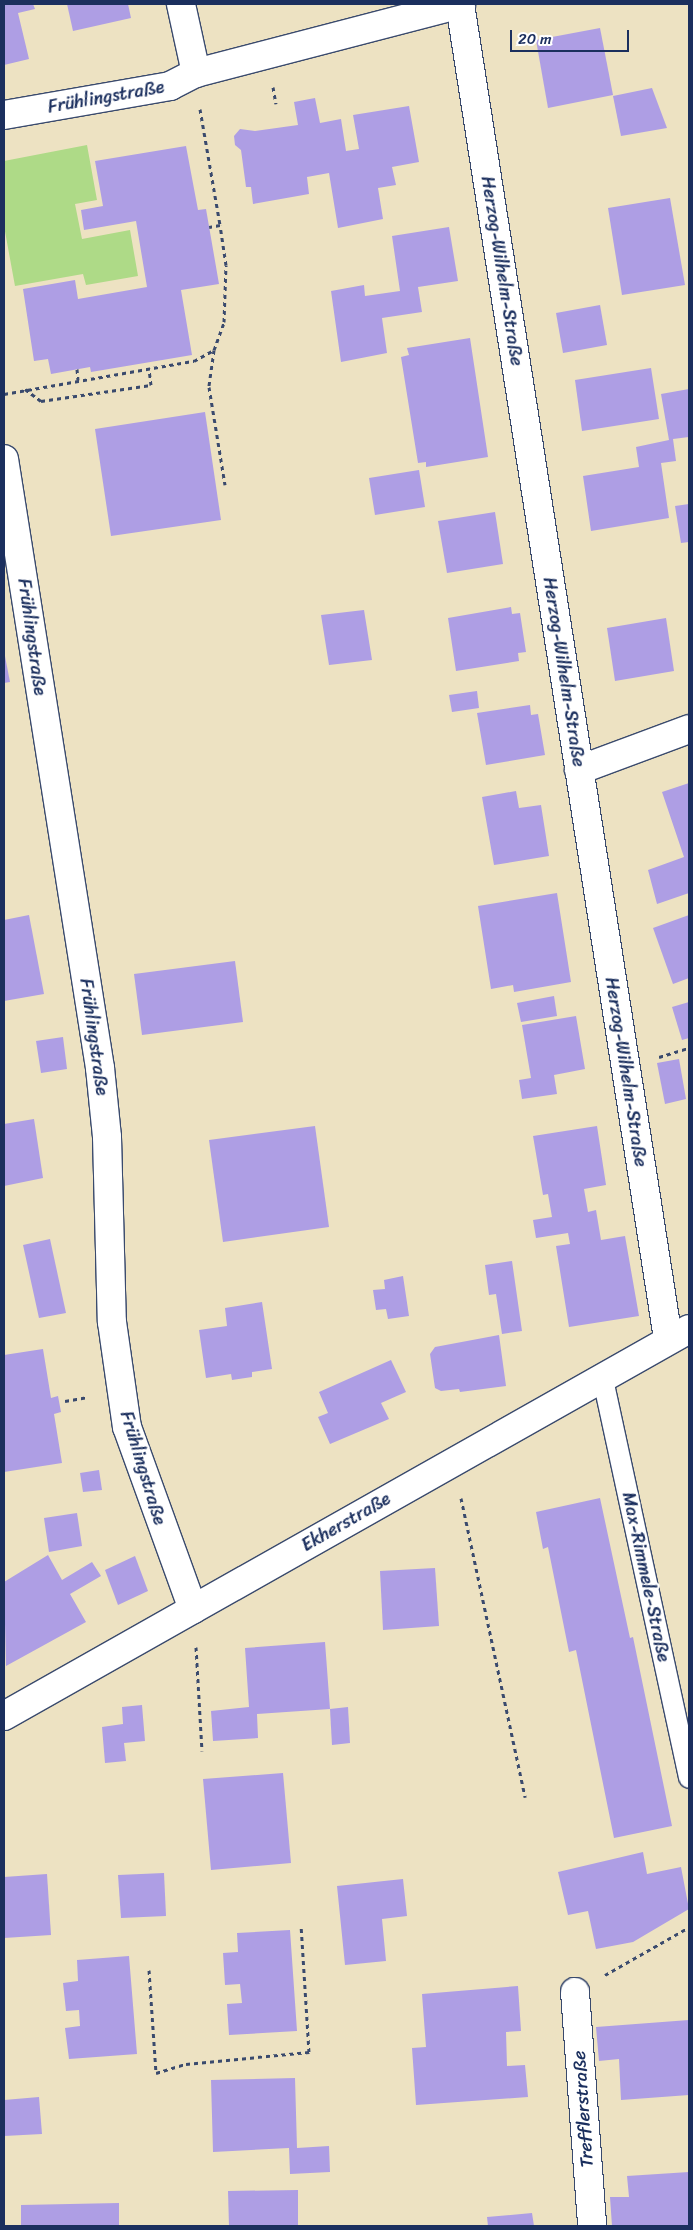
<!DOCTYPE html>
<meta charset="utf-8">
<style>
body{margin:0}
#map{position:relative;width:693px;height:2230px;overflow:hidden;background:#ede2c2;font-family:Sriracha,sans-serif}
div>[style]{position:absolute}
.green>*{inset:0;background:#aeda87}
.building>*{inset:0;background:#ae9ee4}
.path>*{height:3px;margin-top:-1.5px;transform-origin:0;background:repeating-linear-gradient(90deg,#3a4a6d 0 4px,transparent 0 8px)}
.roads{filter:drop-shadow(1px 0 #3a4a6d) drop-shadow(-1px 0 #3a4a6d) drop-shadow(0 1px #3a4a6d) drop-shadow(0 -1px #3a4a6d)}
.lane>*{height:20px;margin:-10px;padding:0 10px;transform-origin:10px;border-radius:10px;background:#fff}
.street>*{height:28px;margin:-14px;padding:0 14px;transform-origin:14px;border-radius:14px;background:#fff}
span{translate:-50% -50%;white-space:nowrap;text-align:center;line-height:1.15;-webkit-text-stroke:4.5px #fff;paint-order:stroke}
.street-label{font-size:18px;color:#1b2f5e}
.frame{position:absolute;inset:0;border:5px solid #1b2f5e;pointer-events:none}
.scale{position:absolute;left:510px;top:30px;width:119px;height:22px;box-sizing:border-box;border:2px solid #1b2f5e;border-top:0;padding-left:6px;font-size:15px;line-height:18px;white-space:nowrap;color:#1b2f5e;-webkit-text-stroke:4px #fff;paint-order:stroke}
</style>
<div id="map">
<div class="green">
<div style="clip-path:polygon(87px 145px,97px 200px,75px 204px,82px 239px,130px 230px,138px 276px,86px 285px,83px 274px,15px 286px,4px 226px,4px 161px)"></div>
</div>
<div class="building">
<div style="clip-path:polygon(4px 4px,33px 4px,35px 9px,18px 13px,29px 59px,4px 65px)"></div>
<div style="clip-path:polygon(67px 4px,128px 4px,131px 18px,73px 31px)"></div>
<div style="clip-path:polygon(600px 28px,613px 95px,548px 108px,536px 40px)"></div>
<div style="clip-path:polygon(652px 88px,667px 128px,621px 136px,613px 96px)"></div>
<div style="clip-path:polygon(315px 98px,320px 123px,341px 119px,346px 151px,359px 149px,353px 115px,409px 106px,419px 162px,392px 167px,396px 185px,378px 188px,383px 219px,338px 228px,329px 173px,307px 177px,309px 194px,253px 204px,251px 187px,246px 187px,241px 150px,235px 145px,234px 136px,240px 129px,255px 131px,298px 125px,294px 102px)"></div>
<div style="clip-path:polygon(186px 146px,198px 210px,206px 209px,219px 284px,181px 290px,192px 355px,91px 372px,90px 367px,51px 374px,48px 359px,34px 361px,23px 289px,75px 280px,78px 299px,147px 287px,136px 221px,84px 230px,81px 210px,103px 206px,95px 161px)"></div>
<div style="clip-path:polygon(670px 198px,685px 285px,622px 295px,608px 208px)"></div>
<div style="clip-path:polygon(449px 227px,458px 281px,418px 287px,422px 312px,382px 318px,387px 353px,341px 362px,331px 291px,364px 285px,365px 296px,400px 291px,392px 236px)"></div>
<div style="clip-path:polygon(600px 305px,607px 345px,563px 353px,556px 313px)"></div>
<div style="clip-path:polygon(470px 338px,488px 457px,426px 467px,426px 462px,418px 463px,401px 357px,409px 355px,407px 348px)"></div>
<div style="clip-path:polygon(651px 368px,659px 419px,582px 431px,575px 380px)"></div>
<div style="clip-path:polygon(689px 389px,689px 437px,673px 439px,676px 461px,661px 463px,669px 518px,591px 531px,583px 476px,639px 467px,636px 447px,669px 440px,661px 394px)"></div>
<div style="clip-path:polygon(205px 412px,221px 520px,111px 536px,95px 429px)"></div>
<div style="clip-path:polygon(419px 470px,425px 507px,375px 515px,369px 478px)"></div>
<div style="clip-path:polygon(689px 504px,689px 542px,681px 543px,675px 506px)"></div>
<div style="clip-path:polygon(495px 512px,503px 564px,447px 573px,438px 521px)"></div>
<div style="clip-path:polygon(511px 607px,512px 614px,520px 613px,526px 652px,518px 653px,519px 661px,456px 671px,448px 618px)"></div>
<div style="clip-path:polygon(364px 610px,372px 660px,329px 665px,321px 615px)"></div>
<div style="clip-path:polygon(666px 618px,674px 671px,615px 681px,607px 628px)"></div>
<div style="clip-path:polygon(4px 651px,10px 682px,4px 683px)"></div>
<div style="clip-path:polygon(477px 691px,479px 708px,452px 712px,449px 695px)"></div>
<div style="clip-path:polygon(530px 705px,531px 715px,538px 714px,545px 755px,486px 765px,477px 713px)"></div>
<div style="clip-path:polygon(689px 783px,689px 893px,657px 904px,648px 870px,684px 857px,662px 792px)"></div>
<div style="clip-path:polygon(516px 791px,519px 808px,541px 805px,549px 856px,494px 865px,482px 797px)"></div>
<div style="clip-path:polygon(557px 893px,571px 982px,514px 992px,513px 985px,491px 989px,478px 906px)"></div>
<div style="clip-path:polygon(29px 915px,44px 994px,4px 1001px,4px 920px)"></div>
<div style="clip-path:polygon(689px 915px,689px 978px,673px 984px,653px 928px)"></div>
<div style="clip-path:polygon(235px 961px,243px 1022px,142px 1035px,134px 974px)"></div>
<div style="clip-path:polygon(554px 996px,557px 1016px,521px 1022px,517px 1003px)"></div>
<div style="clip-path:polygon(689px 1002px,689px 1038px,682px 1040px,672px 1007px)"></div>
<div style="clip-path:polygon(576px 1016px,585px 1069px,554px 1075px,557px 1094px,522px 1099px,519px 1080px,531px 1078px,522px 1025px)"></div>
<div style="clip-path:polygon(63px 1037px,67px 1069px,41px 1073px,36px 1041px)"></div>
<div style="clip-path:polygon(679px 1059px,686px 1099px,665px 1104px,657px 1063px)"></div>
<div style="clip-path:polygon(34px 1119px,43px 1178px,4px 1186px,4px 1124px)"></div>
<div style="clip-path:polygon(315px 1126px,329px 1227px,223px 1242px,209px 1140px)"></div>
<div style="clip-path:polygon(597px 1126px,606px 1185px,584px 1189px,588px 1212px,596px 1210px,601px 1240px,625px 1236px,639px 1316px,569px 1327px,556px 1246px,570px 1244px,568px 1233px,536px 1238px,533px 1220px,552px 1217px,548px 1194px,543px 1195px,533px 1136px)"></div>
<div style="clip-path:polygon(50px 1239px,66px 1313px,39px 1318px,23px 1245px)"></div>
<div style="clip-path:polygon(512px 1261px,522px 1331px,502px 1334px,496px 1294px,489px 1295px,485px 1265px)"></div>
<div style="clip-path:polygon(403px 1276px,409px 1316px,388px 1319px,386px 1309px,376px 1310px,373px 1290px,385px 1289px,384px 1280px)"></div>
<div style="clip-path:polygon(262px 1302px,272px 1369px,252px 1372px,252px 1377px,232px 1380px,231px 1374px,206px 1378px,199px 1330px,227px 1326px,225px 1308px)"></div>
<div style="clip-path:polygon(499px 1335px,506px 1386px,460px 1392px,459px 1389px,441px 1391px,435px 1388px,430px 1354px,435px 1347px)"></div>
<div style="clip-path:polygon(43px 1349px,51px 1398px,58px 1396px,61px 1412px,54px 1414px,62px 1463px,4px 1472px,4px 1355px)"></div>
<div style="clip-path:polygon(391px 1360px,406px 1392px,381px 1403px,389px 1419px,330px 1444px,318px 1417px,328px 1413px,319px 1392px)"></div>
<div style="clip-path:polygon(99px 1470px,102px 1490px,83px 1492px,80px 1473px)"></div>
<div style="clip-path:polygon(600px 1498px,630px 1638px,633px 1637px,672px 1826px,614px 1838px,576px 1650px,569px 1652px,548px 1547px,543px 1549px,536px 1512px)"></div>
<div style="clip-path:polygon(77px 1513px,82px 1546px,49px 1552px,44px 1518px)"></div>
<div style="clip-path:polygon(48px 1555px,62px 1580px,92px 1562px,101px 1576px,70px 1594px,86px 1622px,6px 1666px,4px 1582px)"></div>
<div style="clip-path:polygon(135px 1556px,148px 1591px,118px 1605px,105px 1570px)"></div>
<div style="clip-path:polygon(435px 1568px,439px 1626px,383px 1630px,380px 1571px)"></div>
<div style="clip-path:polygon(325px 1642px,330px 1709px,257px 1714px,258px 1738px,213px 1741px,211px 1711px,249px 1707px,245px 1648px)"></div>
<div style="clip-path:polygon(142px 1705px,145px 1741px,124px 1743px,126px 1761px,105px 1763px,102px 1727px,123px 1724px,122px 1707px)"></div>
<div style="clip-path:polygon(348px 1707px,350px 1743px,332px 1745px,330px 1709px)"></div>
<div style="clip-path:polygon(283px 1773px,291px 1863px,211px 1870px,203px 1779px)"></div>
<div style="clip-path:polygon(643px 1852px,647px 1874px,681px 1867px,689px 1909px,633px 1942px,596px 1949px,588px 1911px,568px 1915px,558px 1872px)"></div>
<div style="clip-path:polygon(164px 1873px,166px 1916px,121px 1918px,118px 1875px)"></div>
<div style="clip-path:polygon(47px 1874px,51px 1935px,4px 1938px,4px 1877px)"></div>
<div style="clip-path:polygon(403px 1879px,407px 1916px,382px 1919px,386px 1961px,345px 1965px,337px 1886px)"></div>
<div style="clip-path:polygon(290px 1930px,297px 2031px,229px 2035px,227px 2004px,242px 2003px,240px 1984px,225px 1985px,223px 1953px,238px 1952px,237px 1933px)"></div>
<div style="clip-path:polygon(129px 1956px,137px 2054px,69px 2059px,65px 2028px,80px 2026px,79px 2010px,66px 2011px,63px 1983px,78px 1981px,77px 1960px)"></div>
<div style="clip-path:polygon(518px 1986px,521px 2031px,506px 2032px,507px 2066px,525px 2065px,528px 2097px,416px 2105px,412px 2048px,426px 2047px,422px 1994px)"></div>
<div style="clip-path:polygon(689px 2020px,689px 2095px,621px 2100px,619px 2059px,599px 2061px,596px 2027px)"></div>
<div style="clip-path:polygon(295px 2078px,297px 2148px,329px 2146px,330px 2172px,290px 2174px,289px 2148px,213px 2152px,211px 2080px)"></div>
<div style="clip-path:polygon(39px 2097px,42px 2134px,4px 2136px,4px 2100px)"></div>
<div style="clip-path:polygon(689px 2172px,689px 2226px,612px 2226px,610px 2197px,629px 2197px,627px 2176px)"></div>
<div style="clip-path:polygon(298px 2190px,298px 2226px,229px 2226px,228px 2191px)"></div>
<div style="clip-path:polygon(119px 2203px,119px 2226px,21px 2226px,21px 2205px)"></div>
<div style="clip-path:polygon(532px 2213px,534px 2226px,488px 2226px,487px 2217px)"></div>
</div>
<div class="path">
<div style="left:273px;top:87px;width:17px;rotate:80deg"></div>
<div style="left:200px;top:109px;width:118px;rotate:80.2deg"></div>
<div style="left:220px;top:225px;width:11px;rotate:170deg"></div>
<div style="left:214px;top:350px;width:37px;rotate:98deg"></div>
<div style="left:209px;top:387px;width:99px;rotate:80.7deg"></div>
<div style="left:77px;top:369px;width:11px;rotate:85deg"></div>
<div style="left:25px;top:389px;width:20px;rotate:37deg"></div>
<div style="left:41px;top:401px;width:111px;rotate:-8.3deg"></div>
<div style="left:151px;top:385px;width:17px;rotate:-97deg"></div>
<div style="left:4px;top:394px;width:193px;rotate:-9.9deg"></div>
<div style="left:194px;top:361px;width:23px;rotate:-29deg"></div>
<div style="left:214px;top:350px;width:30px;rotate:-70deg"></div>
<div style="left:224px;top:322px;width:57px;rotate:-88deg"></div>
<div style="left:226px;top:265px;width:40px;rotate:-98.5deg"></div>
<div style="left:659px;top:1057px;width:31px;rotate:-17deg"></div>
<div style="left:65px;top:1401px;width:22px;rotate:-10deg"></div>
<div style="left:461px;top:1498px;width:306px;rotate:77.9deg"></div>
<div style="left:196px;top:1647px;width:104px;rotate:86.7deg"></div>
<div style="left:149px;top:1970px;width:103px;rotate:86.1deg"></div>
<div style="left:156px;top:2073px;width:31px;rotate:-17deg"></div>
<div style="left:186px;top:2064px;width:124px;rotate:-5.6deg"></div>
<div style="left:309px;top:2052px;width:126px;rotate:-93.6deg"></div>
<div style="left:605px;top:1975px;width:97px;rotate:-29.7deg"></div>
</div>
<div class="roads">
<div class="lane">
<div style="left:602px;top:1375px;width:412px;rotate:77.8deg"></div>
</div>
<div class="street">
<div style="left:460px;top:4px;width:1351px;rotate:81.14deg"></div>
<div style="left:196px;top:73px;width:274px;rotate:-14.6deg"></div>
<div style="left:4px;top:115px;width:169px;rotate:-9.9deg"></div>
<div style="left:170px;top:86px;width:29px;rotate:-27deg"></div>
<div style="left:196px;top:73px;width:71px;rotate:-102.3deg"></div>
<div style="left:4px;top:459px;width:617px;rotate:81.04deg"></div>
<div style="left:100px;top:1068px;width:69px;rotate:84.2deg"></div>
<div style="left:107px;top:1137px;width:185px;rotate:88.5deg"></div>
<div style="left:112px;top:1322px;width:106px;rotate:81.9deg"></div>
<div style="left:127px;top:1427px;width:194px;rotate:70.1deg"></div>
<div style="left:579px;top:770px;width:117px;rotate:-20.4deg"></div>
<div style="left:4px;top:1716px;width:787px;rotate:-29.46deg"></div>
<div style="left:575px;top:1992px;width:235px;rotate:85.8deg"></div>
</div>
</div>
<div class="street-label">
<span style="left:106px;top:97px;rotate:-10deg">Frühlingstraße</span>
<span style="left:502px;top:271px;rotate:81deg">Herzog-Wilhelm-Straße</span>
<span style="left:32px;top:637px;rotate:82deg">Frühlingstraße</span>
<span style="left:564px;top:672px;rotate:81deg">Herzog-Wilhelm-Straße</span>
<span style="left:94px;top:1037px;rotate:82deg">Frühlingstraße</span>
<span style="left:626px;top:1072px;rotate:81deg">Herzog-Wilhelm-Straße</span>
<span style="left:143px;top:1468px;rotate:73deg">Frühlingstraße</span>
<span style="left:346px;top:1522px;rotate:-30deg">Ekherstraße</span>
<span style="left:646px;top:1577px;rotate:78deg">Max-Rimmele-Straße</span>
<span style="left:583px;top:2109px;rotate:-94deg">Trefflerstraße</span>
</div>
<div class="frame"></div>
<div class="scale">20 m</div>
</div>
